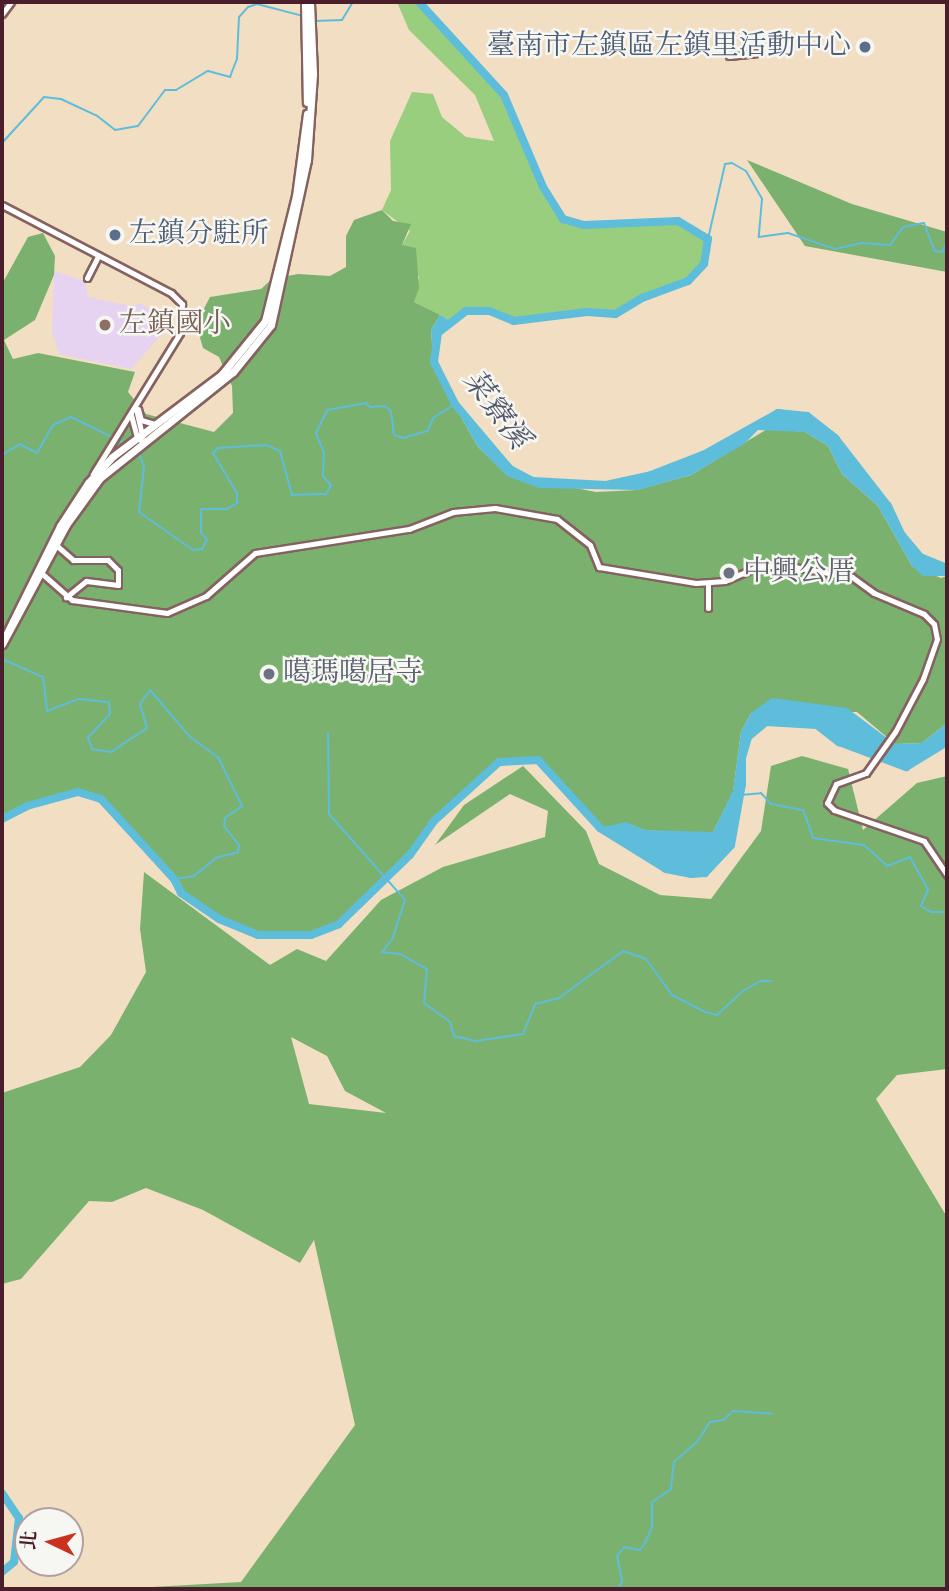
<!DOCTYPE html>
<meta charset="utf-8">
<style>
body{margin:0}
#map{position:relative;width:949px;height:1591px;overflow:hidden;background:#f2dec2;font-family:Vollkorn,"Noto Serif TC",serif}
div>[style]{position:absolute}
.built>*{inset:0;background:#e5d3f1}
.green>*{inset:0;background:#9ace7f}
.forest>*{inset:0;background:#7bb16e}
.water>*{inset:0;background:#5dbddb}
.stream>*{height:2px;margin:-1px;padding:0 1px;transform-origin:1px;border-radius:1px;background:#5dbddb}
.river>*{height:8px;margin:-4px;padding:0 4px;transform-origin:4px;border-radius:4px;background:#5dbddb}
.roads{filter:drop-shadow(2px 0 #856260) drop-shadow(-2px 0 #856260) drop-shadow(0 2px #856260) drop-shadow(0 -2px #856260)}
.minor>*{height:5px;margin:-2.5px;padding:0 2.5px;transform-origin:2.5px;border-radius:2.5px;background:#fff}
.major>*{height:7px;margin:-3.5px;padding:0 3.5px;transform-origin:3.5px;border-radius:3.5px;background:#fff}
.dots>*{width:19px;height:19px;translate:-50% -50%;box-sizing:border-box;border:4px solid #f6f6f2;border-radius:50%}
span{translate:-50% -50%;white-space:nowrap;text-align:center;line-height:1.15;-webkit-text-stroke:5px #f6f6f2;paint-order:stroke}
.service-label{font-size:28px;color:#4e5e75}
.right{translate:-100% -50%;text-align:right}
.left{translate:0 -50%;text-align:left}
.education-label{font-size:28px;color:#785e54}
.worship-label{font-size:28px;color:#5b616d}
.water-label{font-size:30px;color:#515669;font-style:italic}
.frame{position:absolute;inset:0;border:4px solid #4a1f2b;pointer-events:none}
.north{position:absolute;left:14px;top:1507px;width:70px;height:70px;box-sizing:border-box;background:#f6f6f2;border:2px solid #b1a0a2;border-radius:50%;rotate:275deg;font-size:19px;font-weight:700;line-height:28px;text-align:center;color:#4a1f2b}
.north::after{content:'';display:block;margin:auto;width:24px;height:32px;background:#c8321e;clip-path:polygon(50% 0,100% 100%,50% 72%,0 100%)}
</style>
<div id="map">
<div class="built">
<div style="clip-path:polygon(54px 271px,85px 281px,88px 297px,131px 306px,142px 303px,156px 318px,161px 335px,131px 369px,59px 354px,52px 332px)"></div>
</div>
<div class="green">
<div style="clip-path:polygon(397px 2px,419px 2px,504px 95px,543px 187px,563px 219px,584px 225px,678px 221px,708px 239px,704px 264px,688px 281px,642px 298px,615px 314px,587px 312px,514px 321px,489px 311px,466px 311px,449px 320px,414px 302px,419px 277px,402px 245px,410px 231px,382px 210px,391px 190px,390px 141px,412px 92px,433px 94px,442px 117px,466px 137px,494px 141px,475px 95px,409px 30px)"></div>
</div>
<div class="forest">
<div style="clip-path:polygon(747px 160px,852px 204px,947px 232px,947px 272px,805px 246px)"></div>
<div style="clip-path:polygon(382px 210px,393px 221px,411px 224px,402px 245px,416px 248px,419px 288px,414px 302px,440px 315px,431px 330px,434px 370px,478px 447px,507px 475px,596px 492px,637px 490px,691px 475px,769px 428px,805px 432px,828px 446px,842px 474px,878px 506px,912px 566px,941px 578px,947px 576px,947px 723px,922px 743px,895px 744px,857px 712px,751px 713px,741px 732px,733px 792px,713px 832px,698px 834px,645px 830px,626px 823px,600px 828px,538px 760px,499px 763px,472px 784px,339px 924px,311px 935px,258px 935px,219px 919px,181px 893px,174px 879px,101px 799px,78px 792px,27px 806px,2px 819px,2px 284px,28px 237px,43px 233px,55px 256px,54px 275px,35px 320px,4px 340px,13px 359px,38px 353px,135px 372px,128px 392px,146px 414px,214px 432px,233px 413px,232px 386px,219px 357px,203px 348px,196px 324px,210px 297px,261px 289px,272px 279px,298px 274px,330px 276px,346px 267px,346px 236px,354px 220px)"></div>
<div style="clip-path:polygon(evenodd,802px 756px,848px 769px,863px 830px,917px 783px,947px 776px,947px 1069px,897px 1075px,876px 1099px,947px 1217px,947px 1589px,116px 1589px,241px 1582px,355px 1425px,314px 1240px,300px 1263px,203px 1210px,146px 1188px,112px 1202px,89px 1201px,21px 1279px,2px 1284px,2px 1093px,80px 1067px,111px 1035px,146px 972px,140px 929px,144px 872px,270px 965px,297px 949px,326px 961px,381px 900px,443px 867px,545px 837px,548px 811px,510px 794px,435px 845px,464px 805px,523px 766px,586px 831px,599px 864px,660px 895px,711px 899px,761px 831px,771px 766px,802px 756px,291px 1037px,327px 1056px,345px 1091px,386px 1113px,309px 1104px,291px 1037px)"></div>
</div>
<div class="water">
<div style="clip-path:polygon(440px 315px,449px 320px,438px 333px,434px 362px,455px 404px,510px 470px,533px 481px,606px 485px,651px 475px,705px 454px,778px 413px,807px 416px,835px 438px,888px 506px,901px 534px,920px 557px,947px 568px,947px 576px,923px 576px,912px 566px,878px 506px,842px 474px,828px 446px,805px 432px,758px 430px,744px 444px,691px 475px,638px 490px,539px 488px,507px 476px,478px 447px,434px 370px,431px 330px)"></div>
<div style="clip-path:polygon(772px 698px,847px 708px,895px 744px,922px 743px,947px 723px,947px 742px,906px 767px,839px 742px,817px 725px,766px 722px,748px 737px,742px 758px,742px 784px,731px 845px,705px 873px,666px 869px,600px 828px,626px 822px,645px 830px,713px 832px,733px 791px,741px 732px,751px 713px)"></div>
</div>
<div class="stream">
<div style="left:315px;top:21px;width:27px;rotate:-2deg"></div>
<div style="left:342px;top:20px;width:21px;rotate:-59deg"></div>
<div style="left:2px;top:143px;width:62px;rotate:-47.6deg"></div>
<div style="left:44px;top:97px;width:17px;rotate:7deg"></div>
<div style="left:61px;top:99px;width:38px;rotate:25deg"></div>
<div style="left:96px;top:115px;width:24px;rotate:38deg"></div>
<div style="left:115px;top:130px;width:23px;rotate:-10deg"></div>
<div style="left:138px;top:126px;width:45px;rotate:-53.1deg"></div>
<div style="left:165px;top:90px;width:11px"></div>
<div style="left:176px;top:90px;width:37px;rotate:-31deg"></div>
<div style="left:208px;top:71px;width:23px;rotate:15deg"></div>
<div style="left:230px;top:77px;width:19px;rotate:-69deg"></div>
<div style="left:237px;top:59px;width:42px;rotate:-87.3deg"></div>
<div style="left:239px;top:17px;width:13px;rotate:-48deg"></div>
<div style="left:248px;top:7px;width:9px;rotate:-18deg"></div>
<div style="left:257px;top:4px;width:48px;rotate:14.6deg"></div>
<div style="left:708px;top:239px;width:77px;rotate:-77.2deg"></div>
<div style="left:725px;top:164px;width:7px;rotate:-8deg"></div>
<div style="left:732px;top:163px;width:16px;rotate:30deg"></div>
<div style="left:746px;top:171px;width:32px;rotate:60deg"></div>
<div style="left:762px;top:199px;width:38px;rotate:95deg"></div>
<div style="left:759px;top:237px;width:29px;rotate:-8deg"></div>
<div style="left:788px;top:233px;width:50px;rotate:18.8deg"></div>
<div style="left:835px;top:249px;width:26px;rotate:-13deg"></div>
<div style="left:860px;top:243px;width:30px;rotate:4deg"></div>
<div style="left:890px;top:245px;width:22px;rotate:-54deg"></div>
<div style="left:903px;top:227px;width:21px;rotate:-11deg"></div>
<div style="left:924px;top:223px;width:30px;rotate:69deg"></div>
<div style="left:935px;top:251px;width:7px;rotate:8deg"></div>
<div style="left:942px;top:252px;width:11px;rotate:-63deg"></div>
<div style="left:138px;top:451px;width:17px;rotate:69deg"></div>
<div style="left:144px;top:467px;width:45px;rotate:96.3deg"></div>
<div style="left:139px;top:512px;width:66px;rotate:35.1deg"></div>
<div style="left:193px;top:550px;width:9px;rotate:-6deg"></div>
<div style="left:202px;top:549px;width:11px;rotate:-63deg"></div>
<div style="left:207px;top:539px;width:8px;rotate:-135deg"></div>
<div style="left:201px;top:533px;width:24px;rotate:-90deg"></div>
<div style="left:201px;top:509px;width:26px"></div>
<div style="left:227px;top:509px;width:12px;rotate:-31deg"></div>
<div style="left:237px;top:503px;width:10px;rotate:-90deg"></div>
<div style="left:237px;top:493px;width:47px;rotate:-121deg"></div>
<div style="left:213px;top:453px;width:7px;rotate:-45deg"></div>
<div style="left:218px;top:448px;width:48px;rotate:-3.6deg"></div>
<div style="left:266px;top:445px;width:15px;rotate:23deg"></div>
<div style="left:280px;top:451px;width:46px;rotate:74.7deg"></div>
<div style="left:292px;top:495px;width:34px;rotate:-2deg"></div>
<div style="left:326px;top:494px;width:10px;rotate:-61deg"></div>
<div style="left:331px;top:485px;width:12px;rotate:-132deg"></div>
<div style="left:323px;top:476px;width:23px;rotate:-88deg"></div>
<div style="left:324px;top:453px;width:22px;rotate:-112deg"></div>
<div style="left:316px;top:433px;width:25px;rotate:-64deg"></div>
<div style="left:327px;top:410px;width:40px;rotate:-10deg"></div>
<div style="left:366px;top:403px;width:6px;rotate:45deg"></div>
<div style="left:370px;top:407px;width:15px;rotate:-4deg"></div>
<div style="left:385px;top:406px;width:8px;rotate:40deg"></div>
<div style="left:391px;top:411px;width:24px;rotate:83deg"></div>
<div style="left:394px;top:435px;width:9px;rotate:18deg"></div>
<div style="left:403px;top:438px;width:26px;rotate:-16deg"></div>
<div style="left:428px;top:431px;width:14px;rotate:-69deg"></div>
<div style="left:433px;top:418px;width:26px;rotate:-32deg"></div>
<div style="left:2px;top:455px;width:21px;rotate:-31deg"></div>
<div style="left:20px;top:444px;width:19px;rotate:28deg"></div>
<div style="left:37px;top:453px;width:32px;rotate:-60deg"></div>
<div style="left:53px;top:425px;width:20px;rotate:-24deg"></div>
<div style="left:71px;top:417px;width:59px;rotate:26.1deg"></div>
<div style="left:2px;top:659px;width:45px;rotate:23.7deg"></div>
<div style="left:43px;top:677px;width:34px;rotate:83deg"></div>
<div style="left:47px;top:711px;width:34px;rotate:-21deg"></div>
<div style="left:79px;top:699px;width:30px;rotate:6deg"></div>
<div style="left:109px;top:702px;width:12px;rotate:85deg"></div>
<div style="left:110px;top:714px;width:33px;rotate:133deg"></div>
<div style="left:88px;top:738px;width:12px;rotate:70deg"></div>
<div style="left:92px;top:749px;width:19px;rotate:9deg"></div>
<div style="left:111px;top:752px;width:43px;rotate:-33.7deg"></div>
<div style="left:147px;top:728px;width:25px;rotate:-106deg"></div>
<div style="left:140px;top:704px;width:17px;rotate:-54deg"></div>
<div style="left:150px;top:690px;width:62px;rotate:49.6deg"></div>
<div style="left:190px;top:737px;width:34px;rotate:36deg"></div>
<div style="left:218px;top:757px;width:55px;rotate:63.9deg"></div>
<div style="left:242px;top:806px;width:21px;rotate:145deg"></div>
<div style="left:225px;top:818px;width:8px;rotate:97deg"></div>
<div style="left:224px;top:826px;width:24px;rotate:52deg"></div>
<div style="left:239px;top:845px;width:7px;rotate:98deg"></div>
<div style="left:238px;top:852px;width:23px;rotate:165deg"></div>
<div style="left:216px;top:858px;width:28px;rotate:141deg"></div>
<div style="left:194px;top:876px;width:20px;rotate:171deg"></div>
<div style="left:328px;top:733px;width:81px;rotate:89.3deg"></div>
<div style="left:329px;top:814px;width:115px;rotate:48.5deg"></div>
<div style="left:405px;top:900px;width:40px;rotate:108deg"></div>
<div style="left:393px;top:938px;width:18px;rotate:128deg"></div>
<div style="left:382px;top:952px;width:18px;rotate:6deg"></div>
<div style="left:400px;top:954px;width:31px;rotate:29deg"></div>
<div style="left:427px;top:969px;width:34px;rotate:95deg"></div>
<div style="left:424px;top:1003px;width:32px;rotate:36deg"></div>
<div style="left:450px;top:1022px;width:15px;rotate:74deg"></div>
<div style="left:454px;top:1036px;width:23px;rotate:13deg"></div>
<div style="left:476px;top:1041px;width:48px;rotate:-8.5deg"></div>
<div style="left:523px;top:1034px;width:32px;rotate:-68deg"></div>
<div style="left:535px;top:1004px;width:25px;rotate:-14deg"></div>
<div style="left:559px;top:998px;width:79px;rotate:-36.3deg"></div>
<div style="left:623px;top:951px;width:24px;rotate:19deg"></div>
<div style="left:646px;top:959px;width:44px;rotate:54.2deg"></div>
<div style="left:672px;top:995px;width:37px;rotate:27deg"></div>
<div style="left:705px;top:1012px;width:12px;rotate:14deg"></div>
<div style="left:717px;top:1015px;width:35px;rotate:-43deg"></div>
<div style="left:743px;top:991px;width:20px;rotate:-30deg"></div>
<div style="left:760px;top:981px;width:11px"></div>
<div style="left:740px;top:795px;width:21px;rotate:-5deg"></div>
<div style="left:761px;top:793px;width:15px;rotate:48deg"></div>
<div style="left:771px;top:804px;width:33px;rotate:11deg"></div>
<div style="left:803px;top:810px;width:30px;rotate:70deg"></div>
<div style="left:813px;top:838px;width:51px;rotate:7.8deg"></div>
<div style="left:864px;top:845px;width:31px;rotate:42deg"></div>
<div style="left:887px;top:866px;width:25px;rotate:-21deg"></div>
<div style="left:910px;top:857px;width:38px;rotate:61deg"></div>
<div style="left:928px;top:890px;width:17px;rotate:114deg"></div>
<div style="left:921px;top:906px;width:12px;rotate:31deg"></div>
<div style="left:931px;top:912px;width:16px"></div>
<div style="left:618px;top:1589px;width:9px;rotate:-63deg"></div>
<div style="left:622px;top:1581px;width:25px;rotate:-101deg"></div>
<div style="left:617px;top:1556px;width:11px;rotate:-52deg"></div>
<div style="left:624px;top:1547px;width:16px;rotate:11deg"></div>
<div style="left:640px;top:1550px;width:9px;rotate:-54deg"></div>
<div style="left:645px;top:1543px;width:17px;rotate:-66deg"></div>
<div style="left:652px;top:1527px;width:25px;rotate:-90deg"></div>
<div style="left:652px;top:1502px;width:23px;rotate:-34deg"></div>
<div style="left:671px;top:1489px;width:27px;rotate:-84deg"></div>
<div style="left:674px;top:1462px;width:30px;rotate:-41deg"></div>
<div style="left:697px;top:1442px;width:24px;rotate:-57deg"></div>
<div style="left:710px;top:1422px;width:13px;rotate:-9deg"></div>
<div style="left:723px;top:1420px;width:13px;rotate:-42deg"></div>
<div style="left:733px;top:1411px;width:39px;rotate:4deg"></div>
</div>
<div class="river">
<div style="left:419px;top:2px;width:126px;rotate:47.6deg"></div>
<div style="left:504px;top:95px;width:100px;rotate:67deg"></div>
<div style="left:543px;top:187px;width:38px;rotate:58deg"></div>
<div style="left:563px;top:219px;width:22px;rotate:16deg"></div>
<div style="left:584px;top:225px;width:94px;rotate:-2.4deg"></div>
<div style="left:678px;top:221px;width:35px;rotate:31deg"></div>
<div style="left:708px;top:239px;width:25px;rotate:99deg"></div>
<div style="left:704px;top:264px;width:23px;rotate:133deg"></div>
<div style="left:688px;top:281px;width:49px;rotate:159.7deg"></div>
<div style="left:642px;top:298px;width:31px;rotate:149deg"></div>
<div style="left:615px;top:314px;width:28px;rotate:-176deg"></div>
<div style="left:587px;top:312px;width:74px;rotate:173deg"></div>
<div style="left:514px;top:321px;width:27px;rotate:-158deg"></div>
<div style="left:489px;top:311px;width:23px;rotate:180deg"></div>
<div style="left:466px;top:311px;width:36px;rotate:142deg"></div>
<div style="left:438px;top:333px;width:29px;rotate:98deg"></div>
<div style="left:434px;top:362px;width:47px;rotate:63.4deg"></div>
<div style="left:455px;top:404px;width:85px;rotate:49.8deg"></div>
<div style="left:510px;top:469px;width:26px;rotate:28deg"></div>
<div style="left:533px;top:481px;width:73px;rotate:3.1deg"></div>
<div style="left:606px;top:485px;width:46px;rotate:-12.5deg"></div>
<div style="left:651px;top:475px;width:58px;rotate:-21.3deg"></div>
<div style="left:705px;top:454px;width:84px;rotate:-29.3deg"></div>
<div style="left:778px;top:413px;width:29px;rotate:6deg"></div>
<div style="left:807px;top:416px;width:36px;rotate:38deg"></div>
<div style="left:835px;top:438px;width:86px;rotate:52.1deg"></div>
<div style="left:888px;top:506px;width:31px;rotate:65deg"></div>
<div style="left:901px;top:534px;width:30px;rotate:50deg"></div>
<div style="left:920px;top:557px;width:29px;rotate:22deg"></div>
<div style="left:2px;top:819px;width:28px;rotate:-27deg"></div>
<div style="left:27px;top:806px;width:53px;rotate:-15.4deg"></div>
<div style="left:78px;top:792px;width:24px;rotate:17deg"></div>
<div style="left:101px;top:799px;width:108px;rotate:47.6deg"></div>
<div style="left:174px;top:879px;width:16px;rotate:63deg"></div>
<div style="left:181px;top:893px;width:46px;rotate:34.4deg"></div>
<div style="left:219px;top:919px;width:42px;rotate:22.3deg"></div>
<div style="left:258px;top:935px;width:53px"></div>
<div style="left:311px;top:935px;width:30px;rotate:-21deg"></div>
<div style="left:339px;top:924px;width:99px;rotate:-44.2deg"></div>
<div style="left:410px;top:855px;width:42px;rotate:-54.8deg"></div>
<div style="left:434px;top:821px;width:88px;rotate:-42.2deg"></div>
<div style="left:499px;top:762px;width:39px;rotate:-3deg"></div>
<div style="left:538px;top:760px;width:92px;rotate:47.6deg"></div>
<div style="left:600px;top:828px;width:78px;rotate:31.8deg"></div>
<div style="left:666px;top:869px;width:26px;rotate:11deg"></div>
<div style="left:692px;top:874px;width:13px;rotate:-4deg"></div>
<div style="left:705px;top:873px;width:38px;rotate:-47deg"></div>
<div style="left:731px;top:845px;width:62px;rotate:-79.8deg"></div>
<div style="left:742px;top:784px;width:26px;rotate:-90deg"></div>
<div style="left:742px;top:758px;width:22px;rotate:-74deg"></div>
<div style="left:748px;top:737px;width:23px;rotate:-40deg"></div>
<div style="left:766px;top:722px;width:51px;rotate:3.4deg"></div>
<div style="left:817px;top:725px;width:28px;rotate:38deg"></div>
<div style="left:839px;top:742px;width:72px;rotate:20.5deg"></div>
<div style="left:906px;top:767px;width:48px;rotate:-31.4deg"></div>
<div style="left:2px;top:1493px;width:30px;rotate:56deg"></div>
<div style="left:19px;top:1518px;width:44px;rotate:96.5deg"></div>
<div style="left:14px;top:1562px;width:16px;rotate:140deg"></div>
</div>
<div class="roads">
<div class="minor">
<div style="left:2px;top:14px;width:15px;rotate:-53deg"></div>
<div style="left:729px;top:56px;width:27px;rotate:-6deg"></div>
<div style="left:2px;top:205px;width:191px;rotate:27.5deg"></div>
<div style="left:171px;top:293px;width:16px;rotate:45deg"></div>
<div style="left:182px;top:304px;width:29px;rotate:94deg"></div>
<div style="left:180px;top:333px;width:166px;rotate:121.7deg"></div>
<div style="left:87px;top:278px;width:25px;rotate:-63deg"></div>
<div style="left:136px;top:409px;width:28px;rotate:77deg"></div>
<div style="left:138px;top:409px;width:11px;rotate:75deg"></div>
<div style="left:141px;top:420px;width:15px;rotate:16deg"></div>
<div style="left:131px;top:415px;width:24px;rotate:75deg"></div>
<div style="left:137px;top:438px;width:6px;rotate:31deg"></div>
<div style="left:56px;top:545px;width:23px;rotate:41deg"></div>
<div style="left:73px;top:560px;width:35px"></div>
<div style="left:108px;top:560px;width:14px;rotate:45deg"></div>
<div style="left:118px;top:570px;width:15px;rotate:90deg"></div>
<div style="left:118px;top:585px;width:32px;rotate:-173deg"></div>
<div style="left:86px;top:581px;width:26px;rotate:141deg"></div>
<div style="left:39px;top:571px;width:44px;rotate:41.3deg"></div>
<div style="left:72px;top:600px;width:96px;rotate:7.8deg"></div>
<div style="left:167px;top:613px;width:43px;rotate:-23.6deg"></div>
<div style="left:206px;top:596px;width:65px;rotate:-41.3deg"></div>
<div style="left:255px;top:553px;width:156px;rotate:-8.9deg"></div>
<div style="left:409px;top:529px;width:47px;rotate:-21.1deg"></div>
<div style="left:453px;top:512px;width:42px;rotate:-5.4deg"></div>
<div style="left:495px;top:508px;width:63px;rotate:10.1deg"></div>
<div style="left:557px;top:519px;width:42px;rotate:38.2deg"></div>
<div style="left:590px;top:545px;width:24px;rotate:68deg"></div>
<div style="left:599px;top:567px;width:98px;rotate:9.4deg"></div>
<div style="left:696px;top:583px;width:29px;rotate:-4deg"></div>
<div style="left:725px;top:581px;width:37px;rotate:-24deg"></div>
<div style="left:759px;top:566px;width:29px"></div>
<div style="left:788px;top:566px;width:65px;rotate:9.8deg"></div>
<div style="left:852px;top:577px;width:27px;rotate:36deg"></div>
<div style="left:874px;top:593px;width:54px;rotate:22.8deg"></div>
<div style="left:924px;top:614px;width:14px;rotate:45deg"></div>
<div style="left:934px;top:624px;width:15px;rotate:79deg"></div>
<div style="left:937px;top:639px;width:42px;rotate:109.3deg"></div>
<div style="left:923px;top:679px;width:60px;rotate:117.8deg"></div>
<div style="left:895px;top:732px;width:50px;rotate:125.3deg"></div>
<div style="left:866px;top:773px;width:32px;rotate:160deg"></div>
<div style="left:836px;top:784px;width:21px;rotate:115deg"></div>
<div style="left:827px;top:803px;width:10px;rotate:45deg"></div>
<div style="left:834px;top:810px;width:95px;rotate:19deg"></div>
<div style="left:924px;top:841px;width:41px;rotate:55.9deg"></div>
<div style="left:708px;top:583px;width:25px;rotate:90deg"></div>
</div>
<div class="major">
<div style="left:305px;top:2px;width:100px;rotate:88.9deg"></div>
<div style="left:2px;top:643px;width:131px;rotate:-63.6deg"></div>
<div style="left:60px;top:526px;width:51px;rotate:-56.9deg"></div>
<div style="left:88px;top:483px;width:35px;rotate:-47deg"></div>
<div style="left:112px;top:457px;width:138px;rotate:-37deg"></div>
<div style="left:222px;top:374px;width:68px;rotate:-50.9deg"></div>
<div style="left:265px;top:321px;width:129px;rotate:-76.1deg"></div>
<div style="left:296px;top:196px;width:83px;rotate:-82.4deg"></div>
<div style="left:2px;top:644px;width:135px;rotate:-61.7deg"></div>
<div style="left:66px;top:525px;width:58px;rotate:-54.1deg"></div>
<div style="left:100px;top:478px;width:170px;rotate:-38.6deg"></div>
<div style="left:233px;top:372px;width:60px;rotate:-51deg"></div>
<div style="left:271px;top:325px;width:169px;rotate:-77.7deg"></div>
<div style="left:307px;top:160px;width:86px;rotate:-86deg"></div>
<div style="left:313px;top:74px;width:72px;rotate:-92.4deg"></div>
</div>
</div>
<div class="dots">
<div style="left:865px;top:47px;background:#5c6f8a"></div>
<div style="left:115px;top:235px;background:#5c6f8a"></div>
<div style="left:105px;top:325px;background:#8d6e63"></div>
<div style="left:729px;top:573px;background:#6b7280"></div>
<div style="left:269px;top:674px;background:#6b7280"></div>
</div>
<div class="service-label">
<span class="right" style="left:851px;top:47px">臺南市左鎮區左鎮里活動中心</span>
<span class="left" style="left:129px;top:235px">左鎮分駐所</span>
</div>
<div class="education-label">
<span class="left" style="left:119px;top:325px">左鎮國小</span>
</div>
<div class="worship-label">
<span class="left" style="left:743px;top:573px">中興公厝</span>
<span class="left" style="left:283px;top:674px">噶瑪噶居寺</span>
</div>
<div class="water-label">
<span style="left:495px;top:410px;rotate:53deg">菜竂溪</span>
</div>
<div class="frame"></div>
<div class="north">北</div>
</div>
